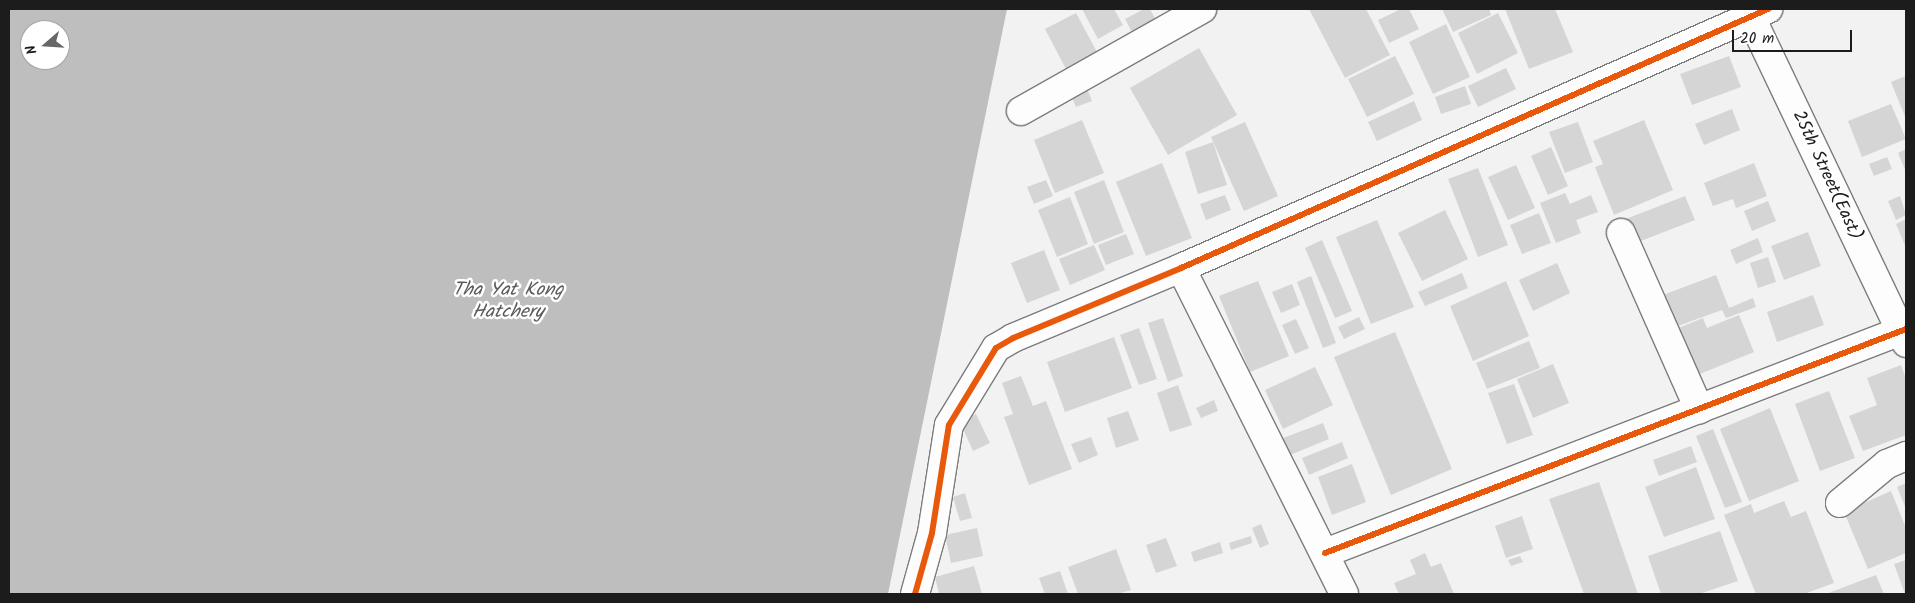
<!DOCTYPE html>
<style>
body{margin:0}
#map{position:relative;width:1915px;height:603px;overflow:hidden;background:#f2f2f2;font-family:Kalam,sans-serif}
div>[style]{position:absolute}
.water>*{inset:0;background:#bebebe}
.building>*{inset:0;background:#d5d5d5}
.roads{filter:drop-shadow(1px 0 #7c7c7c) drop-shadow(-1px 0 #7c7c7c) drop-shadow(0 1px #7c7c7c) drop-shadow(0 -1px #7c7c7c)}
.street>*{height:28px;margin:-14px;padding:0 14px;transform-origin:14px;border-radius:14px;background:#fdfdfd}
.cycleway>*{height:6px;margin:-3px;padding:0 3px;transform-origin:3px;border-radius:3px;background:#e8590c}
span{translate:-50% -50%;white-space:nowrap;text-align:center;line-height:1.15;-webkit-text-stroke:5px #fff;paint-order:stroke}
.street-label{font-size:18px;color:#1c1c1c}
.water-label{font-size:19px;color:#5b5b5b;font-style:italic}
.frame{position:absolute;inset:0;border:10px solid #1c1c1c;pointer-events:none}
.north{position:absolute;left:20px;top:20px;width:50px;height:50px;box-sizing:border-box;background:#fff;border:1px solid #a4a4a4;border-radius:50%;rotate:251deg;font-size:14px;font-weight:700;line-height:20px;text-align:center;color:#1c1c1c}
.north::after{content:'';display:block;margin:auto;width:18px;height:22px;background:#676767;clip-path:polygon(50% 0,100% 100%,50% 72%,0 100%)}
.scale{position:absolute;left:1732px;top:30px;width:120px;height:22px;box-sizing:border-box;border:2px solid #1c1c1c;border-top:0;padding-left:6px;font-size:15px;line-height:18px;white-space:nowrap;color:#1c1c1c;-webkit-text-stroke:4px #fff;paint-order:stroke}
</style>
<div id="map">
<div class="water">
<div style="clip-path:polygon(evenodd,9px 9px,1007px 9px,888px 594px,9px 594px,9px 9px,30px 30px,60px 30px,60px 60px,30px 60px,30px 30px)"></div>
</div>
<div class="building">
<div style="clip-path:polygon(1082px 9px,1114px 9px,1123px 25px,1098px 39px)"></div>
<div style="clip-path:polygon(1144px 9px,1150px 9px,1158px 24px,1134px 36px,1125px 19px)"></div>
<div style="clip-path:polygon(1309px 9px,1366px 9px,1390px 55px,1345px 78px)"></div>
<div style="clip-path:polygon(1401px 9px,1409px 9px,1419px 29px,1389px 43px,1378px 20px)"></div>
<div style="clip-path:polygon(1442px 9px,1489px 9px,1491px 15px,1453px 32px)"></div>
<div style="clip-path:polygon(1505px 9px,1555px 9px,1573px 52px,1529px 69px)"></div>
<div style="clip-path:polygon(1076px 13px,1098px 54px,1067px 71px,1045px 29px)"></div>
<div style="clip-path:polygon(1498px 13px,1518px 53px,1477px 74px,1458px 33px)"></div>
<div style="clip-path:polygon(1446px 24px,1470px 77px,1433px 94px,1409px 42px)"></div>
<div style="clip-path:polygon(1199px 48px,1237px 115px,1168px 155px,1130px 88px)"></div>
<div style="clip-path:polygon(1395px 56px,1414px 94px,1367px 117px,1348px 79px)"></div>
<div style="clip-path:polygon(1729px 56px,1741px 87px,1692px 105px,1680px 74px)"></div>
<div style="clip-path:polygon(1506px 68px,1516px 89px,1478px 107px,1468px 86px)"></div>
<div style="clip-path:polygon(1906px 76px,1906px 119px,1891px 82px)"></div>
<div style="clip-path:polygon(1086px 86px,1092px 101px,1076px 107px,1070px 93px)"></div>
<div style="clip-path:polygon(1465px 86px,1471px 104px,1441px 114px,1435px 97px)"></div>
<div style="clip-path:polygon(1414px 101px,1422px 120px,1377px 141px,1368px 122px)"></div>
<div style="clip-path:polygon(1891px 104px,1906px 139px,1862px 157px,1848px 121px)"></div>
<div style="clip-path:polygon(1732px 109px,1740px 130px,1704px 145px,1695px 124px)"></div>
<div style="clip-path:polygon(1082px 120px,1104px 173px,1055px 193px,1034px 140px)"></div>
<div style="clip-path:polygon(1644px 120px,1673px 190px,1614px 215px,1595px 167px,1603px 164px,1593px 141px)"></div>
<div style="clip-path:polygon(1245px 122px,1278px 196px,1244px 211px,1211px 137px)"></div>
<div style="clip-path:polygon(1578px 122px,1593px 162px,1565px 173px,1549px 132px)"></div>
<div style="clip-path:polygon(1213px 142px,1227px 185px,1198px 194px,1185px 152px)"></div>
<div style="clip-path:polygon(1551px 147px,1568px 186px,1548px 195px,1531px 156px)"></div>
<div style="clip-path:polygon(1906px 149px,1906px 172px,1898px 153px)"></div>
<div style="clip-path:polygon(1887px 157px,1892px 169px,1874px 176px,1869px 164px)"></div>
<div style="clip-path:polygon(1162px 163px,1192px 238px,1146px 256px,1116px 182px)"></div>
<div style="clip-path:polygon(1754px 163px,1767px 196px,1736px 208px,1733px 199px,1713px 206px,1704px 183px)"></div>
<div style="clip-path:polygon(1516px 165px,1535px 208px,1508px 220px,1488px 177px)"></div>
<div style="clip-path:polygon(1478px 168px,1508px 245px,1478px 257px,1448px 179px)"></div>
<div style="clip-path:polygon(1046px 180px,1053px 196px,1034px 204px,1027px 187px)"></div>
<div style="clip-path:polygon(1104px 180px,1124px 232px,1094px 244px,1074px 192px)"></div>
<div style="clip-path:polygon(1565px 193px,1570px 204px,1591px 195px,1598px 212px,1576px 220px,1581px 233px,1556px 243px,1540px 203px)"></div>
<div style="clip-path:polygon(1225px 195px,1231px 210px,1206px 220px,1200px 204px)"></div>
<div style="clip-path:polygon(1685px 196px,1695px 220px,1633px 244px,1623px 220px)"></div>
<div style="clip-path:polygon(1900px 196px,1906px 215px,1896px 220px,1888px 201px)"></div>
<div style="clip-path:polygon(1070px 197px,1088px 244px,1057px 257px,1038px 210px)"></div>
<div style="clip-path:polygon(1768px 201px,1776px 221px,1752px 231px,1744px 211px)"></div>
<div style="clip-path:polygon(1445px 210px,1468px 259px,1422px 281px,1398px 233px)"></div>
<div style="clip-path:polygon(1539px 213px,1551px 243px,1522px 254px,1510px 225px)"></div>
<div style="clip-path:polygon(1906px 219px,1906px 248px,1896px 224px)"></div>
<div style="clip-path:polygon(1377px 220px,1414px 307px,1371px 324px,1336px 237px)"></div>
<div style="clip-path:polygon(1808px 232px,1821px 266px,1784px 280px,1771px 246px)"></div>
<div style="clip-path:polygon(1126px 234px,1134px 254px,1106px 265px,1098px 245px)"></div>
<div style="clip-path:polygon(1758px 238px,1763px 252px,1736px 264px,1730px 250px)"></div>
<div style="clip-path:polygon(1322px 240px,1352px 311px,1335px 318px,1305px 248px)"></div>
<div style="clip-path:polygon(1094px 245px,1105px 270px,1070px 285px,1059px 259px)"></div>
<div style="clip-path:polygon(1044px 250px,1060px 290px,1027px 303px,1011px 263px)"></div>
<div style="clip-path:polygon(1768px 257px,1776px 282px,1758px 288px,1750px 263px)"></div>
<div style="clip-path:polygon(1557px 263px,1570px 293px,1533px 311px,1519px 280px)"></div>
<div style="clip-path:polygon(1462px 273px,1468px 288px,1425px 306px,1418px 292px)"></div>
<div style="clip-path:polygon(1716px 275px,1729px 308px,1753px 298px,1756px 307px,1726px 318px,1722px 310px,1675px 327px,1663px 295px)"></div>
<div style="clip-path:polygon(1311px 276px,1336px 343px,1323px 348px,1297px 282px)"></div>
<div style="clip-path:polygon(1258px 281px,1289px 356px,1250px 372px,1219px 296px)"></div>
<div style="clip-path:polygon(1506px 281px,1529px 336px,1473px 361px,1450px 306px)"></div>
<div style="clip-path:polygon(1292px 284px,1300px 305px,1281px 313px,1272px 292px)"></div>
<div style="clip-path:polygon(1813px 295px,1824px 325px,1777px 342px,1767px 312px)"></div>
<div style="clip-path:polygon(1739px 315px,1754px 352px,1690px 378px,1676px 329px,1703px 318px,1707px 328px)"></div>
<div style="clip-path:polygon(1359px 317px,1365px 329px,1344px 339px,1338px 327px)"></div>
<div style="clip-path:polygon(1163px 318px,1183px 376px,1168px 382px,1148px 323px)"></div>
<div style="clip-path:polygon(1296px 319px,1309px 348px,1295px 354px,1282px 325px)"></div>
<div style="clip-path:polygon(1139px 328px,1157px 379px,1139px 385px,1120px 335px)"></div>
<div style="clip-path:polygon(1395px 332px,1452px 469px,1391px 495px,1334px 357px)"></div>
<div style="clip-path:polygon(1114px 337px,1132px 388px,1065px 412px,1047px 362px)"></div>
<div style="clip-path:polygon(1529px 341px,1540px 368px,1487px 389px,1476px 363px)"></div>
<div style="clip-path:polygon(1553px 364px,1569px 403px,1533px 418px,1517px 379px)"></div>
<div style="clip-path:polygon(1901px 365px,1906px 379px,1906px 435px,1863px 451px,1849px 416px,1877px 405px,1867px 378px)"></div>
<div style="clip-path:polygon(1315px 367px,1333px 405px,1283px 429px,1265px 390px)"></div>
<div style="clip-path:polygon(1021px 376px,1033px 406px,1046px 401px,1072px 469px,1029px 485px,1004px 417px,1013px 414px,1002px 383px)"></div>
<div style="clip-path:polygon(1514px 384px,1533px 435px,1507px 444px,1488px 393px)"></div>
<div style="clip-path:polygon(1178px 385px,1192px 425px,1170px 432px,1157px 393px)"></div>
<div style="clip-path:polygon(1829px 391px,1855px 458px,1820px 471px,1795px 404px)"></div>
<div style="clip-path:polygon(1214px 400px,1218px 411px,1201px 418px,1196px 408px)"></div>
<div style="clip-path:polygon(1770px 408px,1799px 481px,1749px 501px,1720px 429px)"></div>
<div style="clip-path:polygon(1128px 411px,1139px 440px,1116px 448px,1107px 418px)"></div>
<div style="clip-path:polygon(976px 414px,990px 443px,973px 451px,960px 422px)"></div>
<div style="clip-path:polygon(1323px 423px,1329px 439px,1290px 455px,1283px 438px)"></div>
<div style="clip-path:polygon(1713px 429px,1742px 502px,1725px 508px,1696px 436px)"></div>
<div style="clip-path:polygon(1091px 437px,1098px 455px,1079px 463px,1071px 444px)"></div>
<div style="clip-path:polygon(1342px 442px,1348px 458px,1309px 475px,1302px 458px)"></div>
<div style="clip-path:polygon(1691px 446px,1697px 462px,1659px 476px,1653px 460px)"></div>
<div style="clip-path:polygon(1352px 464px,1366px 502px,1332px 515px,1318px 477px)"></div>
<div style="clip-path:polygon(1696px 467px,1715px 519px,1664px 537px,1645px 487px)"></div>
<div style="clip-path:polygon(1599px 482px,1638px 594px,1584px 594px,1549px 499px)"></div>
<div style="clip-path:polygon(1906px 483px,1906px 509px,1897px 487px)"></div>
<div style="clip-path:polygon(1891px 491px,1906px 528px,1906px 553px,1868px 569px,1844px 512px)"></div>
<div style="clip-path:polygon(965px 493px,972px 518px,960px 521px,953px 497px)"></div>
<div style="clip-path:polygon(1784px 501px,1791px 517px,1806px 511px,1834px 583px,1804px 594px,1756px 594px,1724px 515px,1751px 504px,1754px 513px)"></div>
<div style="clip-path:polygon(1522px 516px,1533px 549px,1506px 558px,1495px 526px)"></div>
<div style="clip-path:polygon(1261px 524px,1269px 544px,1260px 548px,1252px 528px)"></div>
<div style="clip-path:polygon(977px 528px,983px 556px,951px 563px,945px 535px)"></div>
<div style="clip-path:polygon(1720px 531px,1738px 581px,1699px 594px,1661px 594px,1648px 556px)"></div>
<div style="clip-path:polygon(1251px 536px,1252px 543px,1231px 550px,1229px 543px)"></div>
<div style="clip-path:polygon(1166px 538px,1177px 566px,1156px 573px,1146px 545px)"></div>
<div style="clip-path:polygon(1220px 542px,1223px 553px,1194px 562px,1191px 552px)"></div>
<div style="clip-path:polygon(1116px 549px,1131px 590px,1117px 594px,1078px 594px,1068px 567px)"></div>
<div style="clip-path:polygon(1425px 553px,1431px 567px,1441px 563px,1454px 594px,1399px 594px,1394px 583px,1416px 574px,1410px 560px)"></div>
<div style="clip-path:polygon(1520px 556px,1523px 562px,1511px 566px,1508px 560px)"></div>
<div style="clip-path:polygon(1906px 560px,1906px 594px,1905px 594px,1894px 564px)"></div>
<div style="clip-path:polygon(974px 566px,982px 594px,939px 594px,935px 577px)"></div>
<div style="clip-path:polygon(1060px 571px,1068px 594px,1045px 594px,1039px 578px)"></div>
<div style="clip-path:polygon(1876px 575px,1884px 594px,1826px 594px)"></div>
</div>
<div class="roads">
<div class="street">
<div style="left:1747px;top:9px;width:370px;rotate:64.5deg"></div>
<div style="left:1021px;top:111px;width:208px;rotate:-29.4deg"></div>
<div style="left:1621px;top:233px;width:193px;rotate:66.1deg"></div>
<div style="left:1181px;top:268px;width:364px;rotate:63.4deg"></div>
<div style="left:1840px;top:503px;width:61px;rotate:-39.7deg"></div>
<div style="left:1887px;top:464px;width:21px;rotate:-23deg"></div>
<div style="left:1325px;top:553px;width:623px;rotate:-21.08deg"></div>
<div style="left:915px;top:594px;width:63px;rotate:-74.4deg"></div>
<div style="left:932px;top:533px;width:109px;rotate:-81.1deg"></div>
<div style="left:949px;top:425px;width:90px;rotate:-58.6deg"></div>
<div style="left:996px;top:348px;width:20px;rotate:-30deg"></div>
<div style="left:1013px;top:338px;width:182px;rotate:-22.6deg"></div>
<div style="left:1181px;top:268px;width:642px;rotate:-23.81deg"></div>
</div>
</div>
<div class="cycleway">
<div style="left:1325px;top:553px;width:623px;rotate:-21.08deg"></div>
<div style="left:915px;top:594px;width:63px;rotate:-74.4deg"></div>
<div style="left:932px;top:533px;width:109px;rotate:-81.1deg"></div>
<div style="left:949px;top:425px;width:90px;rotate:-58.6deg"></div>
<div style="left:996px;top:348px;width:20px;rotate:-30deg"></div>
<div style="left:1013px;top:338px;width:182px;rotate:-22.6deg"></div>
<div style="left:1181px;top:268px;width:642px;rotate:-23.81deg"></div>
</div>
<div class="street-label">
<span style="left:1826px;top:176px;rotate:65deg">25th Street(East)</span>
</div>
<div class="water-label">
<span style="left:508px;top:302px">Tha Yat Kong<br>Hatchery</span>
</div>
<div class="frame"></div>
<div class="north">N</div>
<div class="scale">20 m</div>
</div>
